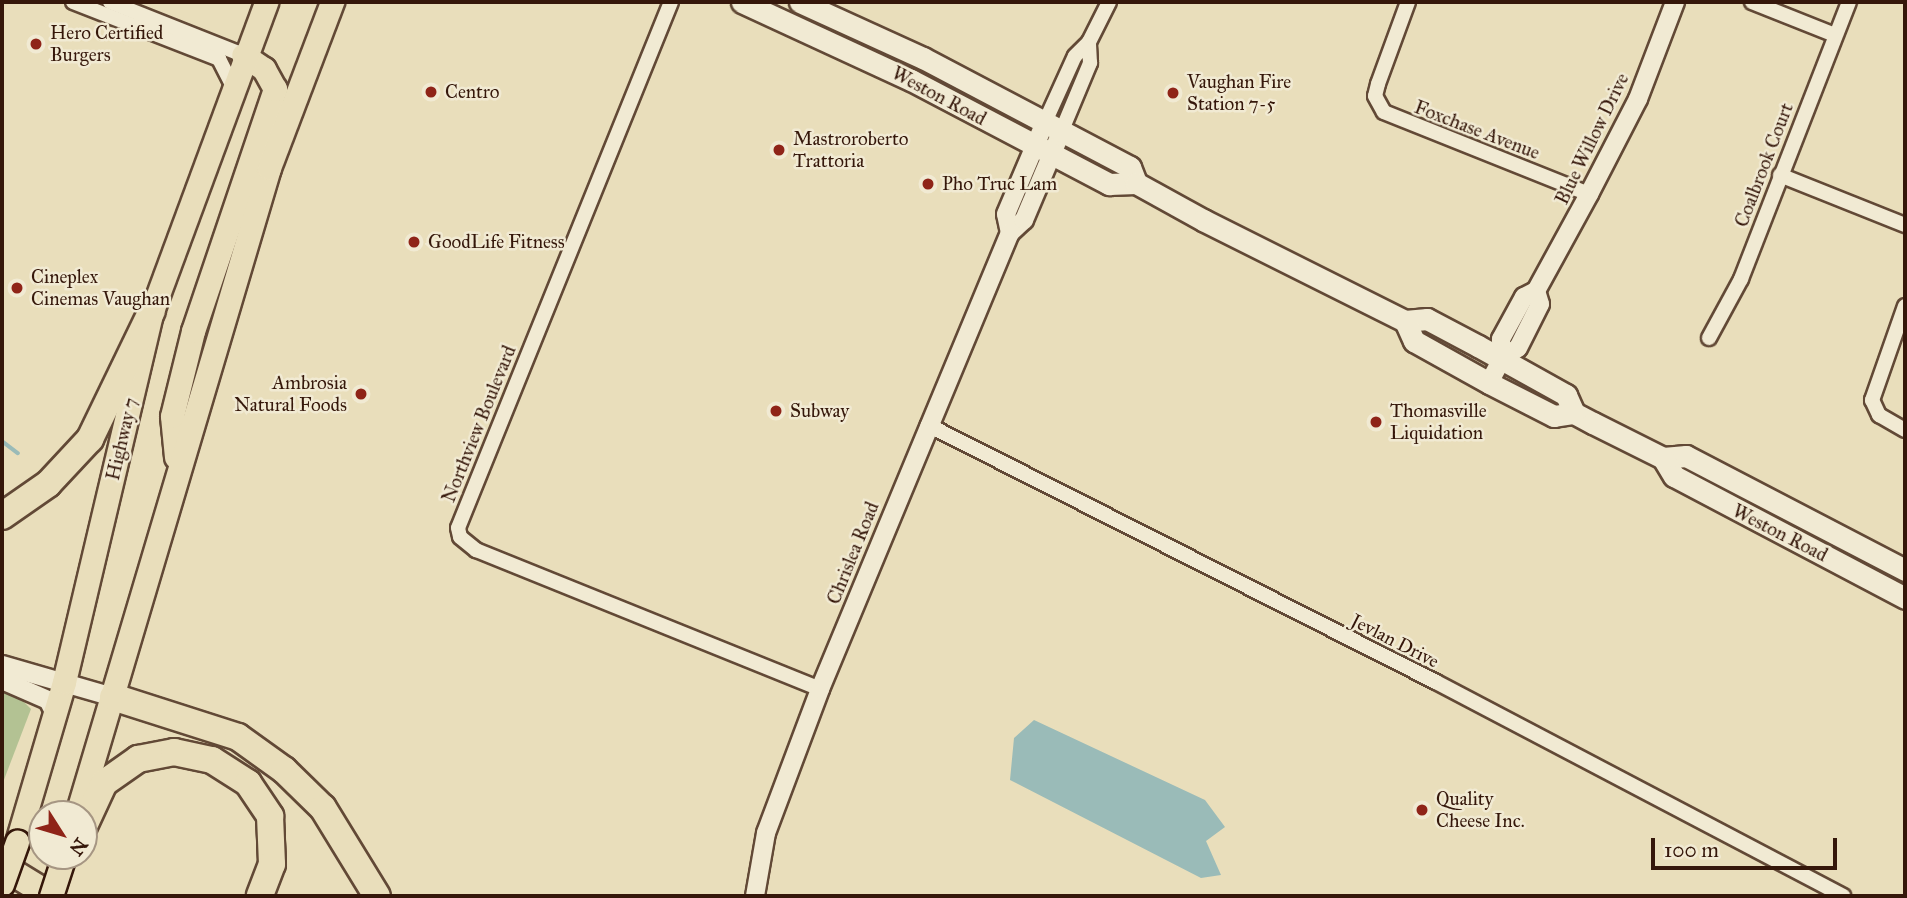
<!DOCTYPE html>
<style>
body{margin:0}
#map{position:relative;width:1907px;height:898px;overflow:hidden;background:#e9debb;font-family:"IM FELL Great Primer",serif}
div>[style]{position:absolute}
.green>*{inset:0;background:#b3c293}
.water>*{inset:0;background:#9abbb8}
.stream>*{height:3.5px;margin:-1.75px;padding:0 1.75px;transform-origin:1.75px;border-radius:1.75px;background:#9abbb8}
.roads{filter:drop-shadow(2px 0 #624936) drop-shadow(-2px 0 #624936) drop-shadow(0 2px #624936) drop-shadow(0 -2px #624936)}
.minor>*{height:14px;margin:-7px;padding:0 7px;transform-origin:7px;border-radius:7px;background:#f1ead3}
.tertiary>*{height:18px;margin:-9px;padding:0 9px;transform-origin:9px;border-radius:9px;background:#f1ead3}
.secondary>*{height:21px;margin:-10.5px;padding:0 10.5px;transform-origin:10.5px;border-radius:10.5px;background:#f1ead3}
.primary>*{height:23px;margin:-11.5px;padding:0 11.5px;transform-origin:11.5px;border-radius:11.5px;background:#e9debb}
.motorway>*{height:26px;margin:-13px;padding:0 13px;transform-origin:13px;border-radius:13px;background:#e9debb}
.bridges{filter:drop-shadow(2px 0 #35170a) drop-shadow(-2px 0 #35170a) drop-shadow(0 2px #35170a) drop-shadow(0 -2px #35170a)}
.primary-bridge>*{height:23px;margin:-11.5px;padding:0 11.5px;transform-origin:11.5px;border-radius:11.5px;background:#e9debb}
.dots>*{width:19px;height:19px;translate:-50% -50%;box-sizing:border-box;border:4px solid #f1ead3;border-radius:50%}
span{translate:-50% -50%;white-space:nowrap;text-align:center;line-height:1.15;-webkit-text-stroke:5px #f1ead3;paint-order:stroke}
.poi-label{font-size:19px;color:#35170a}
.left{translate:0 -50%;text-align:left}
.right{translate:-100% -50%;text-align:right}
.street-label{font-size:19px;color:#35170a}
.frame{position:absolute;inset:0;border:4px solid #35170a;pointer-events:none}
.north{position:absolute;left:28px;top:800px;width:70px;height:70px;box-sizing:border-box;background:#f1ead3;border:2px solid #a69683;border-radius:50%;rotate:127deg;font-size:19px;font-weight:700;line-height:28px;text-align:center;color:#35170a}
.north::after{content:'';display:block;margin:auto;width:24px;height:32px;background:#8f2418;clip-path:polygon(50% 0,100% 100%,50% 72%,0 100%)}
.scale{position:absolute;left:1651px;top:838px;width:186px;height:32px;box-sizing:border-box;border:4px solid #35170a;border-top:0;padding-left:9px;font-size:21px;line-height:24px;white-space:nowrap;color:#35170a;-webkit-text-stroke:5px #f1ead3;paint-order:stroke}
</style>
<div id="map">
<div class="green">
<div style="clip-path:polygon(2px 689px,17px 695px,31px 709px,2px 785px)"></div>
</div>
<div class="water">
<div style="clip-path:polygon(1034px 720px,1205px 800px,1225px 827px,1206px 841px,1221px 875px,1201px 878px,1010px 780px,1014px 738px)"></div>
</div>
<div class="stream">
<div style="left:2px;top:441px;width:20px;rotate:37deg"></div>
</div>
<div class="roads">
<div class="minor">
<div style="left:73px;top:2px;width:157px;rotate:21.3deg"></div>
<div style="left:219px;top:59px;width:29px;rotate:63deg"></div>
<div style="left:110px;top:2px;width:143px;rotate:21.7deg"></div>
<div style="left:671px;top:2px;width:567px;rotate:112.05deg"></div>
<div style="left:458px;top:528px;width:9px;rotate:77deg"></div>
<div style="left:460px;top:537px;width:21px;rotate:39deg"></div>
<div style="left:476px;top:550px;width:371px;rotate:22deg"></div>
<div style="left:1408px;top:2px;width:87px;rotate:110.1deg"></div>
<div style="left:1378px;top:84px;width:12px;rotate:104deg"></div>
<div style="left:1375px;top:96px;width:18px;rotate:61deg"></div>
<div style="left:1384px;top:112px;width:221px;rotate:21.8deg"></div>
<div style="left:1752px;top:2px;width:89px;rotate:21.7deg"></div>
<div style="left:1045px;top:122px;width:72px;rotate:-65.6deg"></div>
<div style="left:1075px;top:56px;width:20px;rotate:-45deg"></div>
<div style="left:1089px;top:42px;width:45px;rotate:-63.4deg"></div>
<div style="left:1062px;top:130px;width:73px;rotate:-67.3deg"></div>
<div style="left:1090px;top:63px;width:21px;rotate:-93deg"></div>
<div style="left:1780px;top:175px;width:135px;rotate:21.8deg"></div>
<div style="left:1905px;top:306px;width:100px;rotate:109.3deg"></div>
<div style="left:1872px;top:400px;width:17px;rotate:65deg"></div>
<div style="left:1879px;top:415px;width:30px;rotate:30deg"></div>
<div style="left:1709px;top:338px;width:67px;rotate:-61.5deg"></div>
<div style="left:1741px;top:279px;width:297px;rotate:-68.7deg"></div>
<div style="left:928px;top:425px;width:569px;rotate:26.84deg"></div>
<div style="left:1436px;top:682px;width:460px;rotate:27.7deg"></div>
</div>
<div class="tertiary">
<div style="left:1010px;top:233px;width:19px;rotate:-102deg"></div>
<div style="left:1006px;top:214px;width:100px;rotate:-67deg"></div>
<div style="left:1502px;top:359px;width:20px;rotate:-93deg"></div>
<div style="left:1501px;top:339px;width:48px;rotate:-61.3deg"></div>
<div style="left:1524px;top:297px;width:13px;rotate:-27deg"></div>
<div style="left:1536px;top:291px;width:111px;rotate:-61.3deg"></div>
<div style="left:1589px;top:194px;width:107px;rotate:-62.7deg"></div>
<div style="left:1638px;top:99px;width:104px;rotate:-69.1deg"></div>
<div style="left:1489px;top:383px;width:27px;rotate:-62deg"></div>
<div style="left:1502px;top:359px;width:19px;rotate:-35deg"></div>
<div style="left:1518px;top:348px;width:49px;rotate:-63.4deg"></div>
<div style="left:1540px;top:304px;width:14px;rotate:-107deg"></div>
<div style="left:2px;top:665px;width:116px;rotate:16.1deg"></div>
<div style="left:2px;top:680px;width:50px;rotate:23.5deg"></div>
<div style="left:48px;top:700px;width:16px;rotate:63deg"></div>
<div style="left:755px;top:896px;width:64px;rotate:-80.1deg"></div>
<div style="left:766px;top:833px;width:154px;rotate:-69.4deg"></div>
<div style="left:820px;top:689px;width:494px;rotate:-67.4deg"></div>
<div style="left:1010px;top:233px;width:19px;rotate:-43deg"></div>
<div style="left:1024px;top:220px;width:98px;rotate:-67.1deg"></div>
</div>
<div class="secondary">
<div style="left:742px;top:2px;width:186px;rotate:24.8deg"></div>
<div style="left:911px;top:80px;width:224px;rotate:27.7deg"></div>
<div style="left:1109px;top:184px;width:27px;rotate:-2deg"></div>
<div style="left:800px;top:2px;width:135px;rotate:24.5deg"></div>
<div style="left:923px;top:58px;width:234px;rotate:27.8deg"></div>
<div style="left:1130px;top:167px;width:17px;rotate:69deg"></div>
<div style="left:1136px;top:183px;width:77px;rotate:28.9deg"></div>
<div style="left:1203px;top:220px;width:226px;rotate:26.6deg"></div>
<div style="left:1405px;top:321px;width:22px;rotate:-5deg"></div>
<div style="left:1427px;top:319px;width:58px;rotate:27.9deg"></div>
<div style="left:1478px;top:346px;width:101px;rotate:29.1deg"></div>
<div style="left:1566px;top:395px;width:20px;rotate:66deg"></div>
<div style="left:1574px;top:413px;width:21px;rotate:28deg"></div>
<div style="left:1593px;top:423px;width:78px;rotate:26.6deg"></div>
<div style="left:1663px;top:458px;width:23px;rotate:-5deg"></div>
<div style="left:1686px;top:456px;width:247px;rotate:27.5deg"></div>
<div style="left:1405px;top:321px;width:22px;rotate:66deg"></div>
<div style="left:1414px;top:341px;width:86px;rotate:29.2deg"></div>
<div style="left:1489px;top:383px;width:73px;rotate:26.9deg"></div>
<div style="left:1554px;top:416px;width:20px;rotate:-9deg"></div>
<div style="left:1663px;top:458px;width:21px;rotate:59deg"></div>
<div style="left:1674px;top:476px;width:261px;rotate:27.8deg"></div>
</div>
<div class="primary">
<div style="left:176px;top:457px;width:41px;rotate:-95.6deg"></div>
<div style="left:172px;top:416px;width:88px;rotate:-76.1deg"></div>
<div style="left:193px;top:331px;width:256px;rotate:-71.3deg"></div>
<div style="left:275px;top:89px;width:23px;rotate:-119deg"></div>
<div style="left:264px;top:69px;width:25px;rotate:-146deg"></div>
<div style="left:77px;top:814px;width:674px;rotate:-73.45deg"></div>
<div style="left:269px;top:168px;width:178px;rotate:-69.2deg"></div>
<div style="left:17px;top:842px;width:167px;rotate:-73.6deg"></div>
<div style="left:64px;top:682px;width:381px;rotate:-76.7deg"></div>
<div style="left:152px;top:311px;width:329px;rotate:-69.7deg"></div>
</div>
<div class="motorway">
<div style="left:2px;top:516px;width:56px;rotate:-34.8deg"></div>
<div style="left:48px;top:484px;width:62px;rotate:-47deg"></div>
<div style="left:90px;top:439px;width:142px;rotate:-64.2deg"></div>
<div style="left:113px;top:697px;width:131px;rotate:17.7deg"></div>
<div style="left:238px;top:737px;width:57px;rotate:35.7deg"></div>
<div style="left:284px;top:770px;width:54px;rotate:44.3deg"></div>
<div style="left:323px;top:808px;width:103px;rotate:58.5deg"></div>
<div style="left:84px;top:826px;width:47px;rotate:-65.1deg"></div>
<div style="left:104px;top:783px;width:42px;rotate:-35.2deg"></div>
<div style="left:138px;top:759px;width:37px;rotate:-11deg"></div>
<div style="left:174px;top:752px;width:39px;rotate:12deg"></div>
<div style="left:212px;top:760px;width:43px;rotate:32.6deg"></div>
<div style="left:248px;top:783px;width:40px;rotate:56deg"></div>
<div style="left:270px;top:816px;width:48px;rotate:87.6deg"></div>
<div style="left:272px;top:864px;width:34px;rotate:111deg"></div>
<div style="left:2px;top:866px;width:57px;rotate:31.5deg"></div>
</div>
</div>
<div class="bridges">
<div class="primary-bridge">
<div style="left:2px;top:884px;width:45px;rotate:-70.3deg"></div>
<div style="left:51px;top:896px;width:36px;rotate:-72deg"></div>
</div>
</div>
<div class="dots">
<div style="left:36px;top:44px;background:#8f2418"></div>
<div style="left:431px;top:92px;background:#8f2418"></div>
<div style="left:1173px;top:93px;background:#8f2418"></div>
<div style="left:779px;top:150px;background:#8f2418"></div>
<div style="left:928px;top:184px;background:#8f2418"></div>
<div style="left:414px;top:242px;background:#8f2418"></div>
<div style="left:17px;top:288px;background:#8f2418"></div>
<div style="left:361px;top:394px;background:#8f2418"></div>
<div style="left:776px;top:411px;background:#8f2418"></div>
<div style="left:1376px;top:422px;background:#8f2418"></div>
<div style="left:1422px;top:810px;background:#8f2418"></div>
</div>
<div class="poi-label">
<span class="left" style="left:50px;top:44px">Hero Certified<br>Burgers</span>
<span class="left" style="left:1187px;top:93px">Vaughan Fire<br>Station 7-5</span>
<span class="left" style="left:445px;top:92px">Centro</span>
<span class="left" style="left:793px;top:150px">Mastroroberto<br>Trattoria</span>
<span class="left" style="left:942px;top:184px">Pho Truc Lam</span>
<span class="left" style="left:428px;top:242px">GoodLife Fitness</span>
<span class="left" style="left:31px;top:288px">Cineplex<br>Cinemas Vaughan</span>
<span class="right" style="left:347px;top:394px">Ambrosia<br>Natural Foods</span>
<span class="left" style="left:790px;top:411px">Subway</span>
<span class="left" style="left:1390px;top:422px">Thomasville<br>Liquidation</span>
<span class="left" style="left:1436px;top:810px">Quality<br>Cheese Inc.</span>
</div>
<div class="street-label">
<span style="left:939px;top:96px;rotate:28deg">Weston Road</span>
<span style="left:1477px;top:130px;rotate:21deg">Foxchase Avenue</span>
<span style="left:1592px;top:139px;rotate:-64deg">Blue Willow Drive</span>
<span style="left:1764px;top:165px;rotate:-69deg">Coalbrook Court</span>
<span style="left:479px;top:424px;rotate:-68deg">Northview Boulevard</span>
<span style="left:122px;top:439px;rotate:-77deg">Highway 7</span>
<span style="left:1780px;top:533px;rotate:27deg">Weston Road</span>
<span style="left:853px;top:553px;rotate:-68deg">Chrislea Road</span>
<span style="left:1395px;top:641px;rotate:27deg">Jevlan Drive</span>
</div>
<div class="frame"></div>
<div class="north">N</div>
<div class="scale">100 m</div>
</div>
